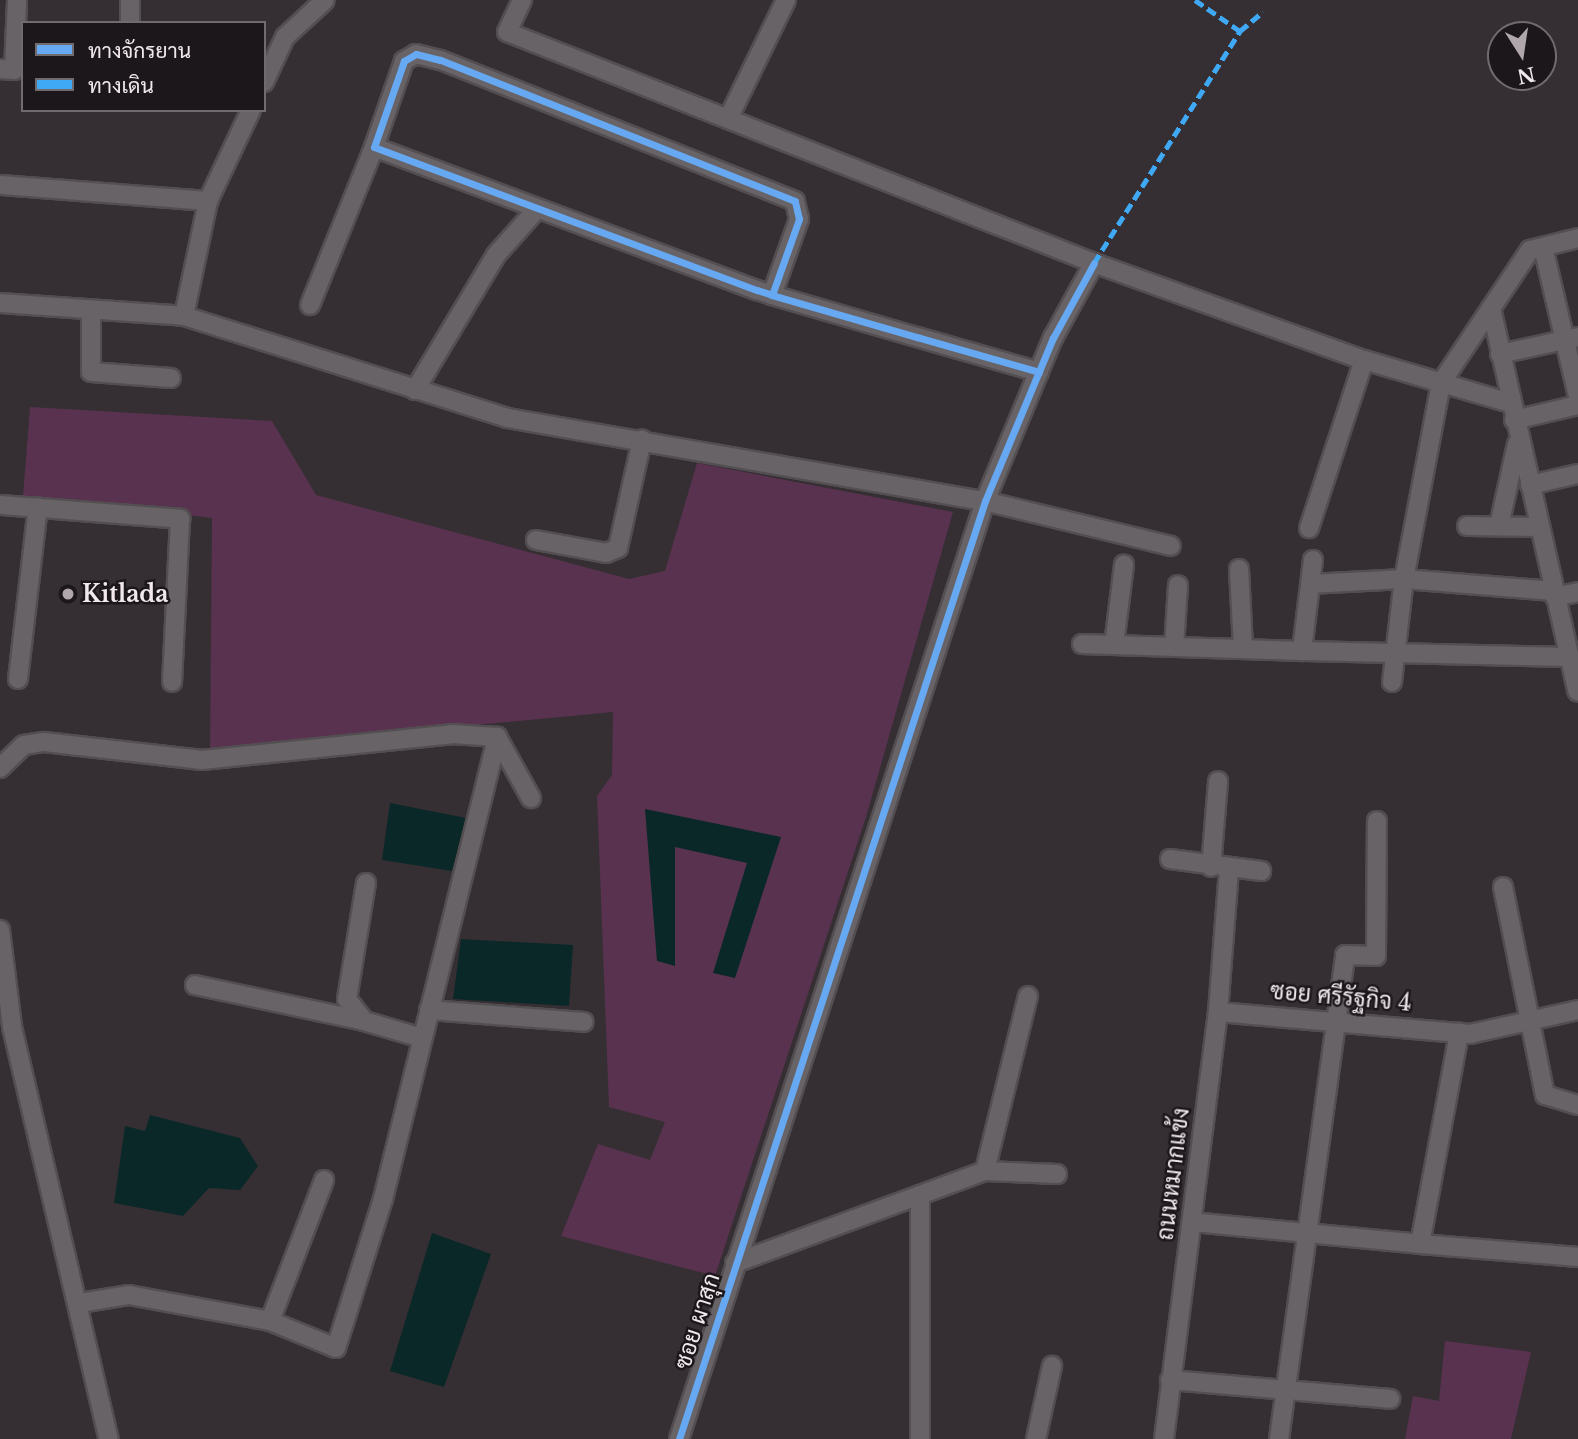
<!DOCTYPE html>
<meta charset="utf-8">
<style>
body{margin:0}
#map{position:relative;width:1578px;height:1439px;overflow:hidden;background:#352f33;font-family:"Libre Baskerville",Sarabun,serif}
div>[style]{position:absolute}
.green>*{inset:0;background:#58324f}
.water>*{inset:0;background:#0b2828}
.roads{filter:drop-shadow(2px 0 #534e51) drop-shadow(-2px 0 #534e51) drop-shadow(0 2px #534e51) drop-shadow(0 -2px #534e51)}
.minor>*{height:18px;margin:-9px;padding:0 9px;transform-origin:9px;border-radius:9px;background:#676366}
.quiet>*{height:5px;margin-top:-2.5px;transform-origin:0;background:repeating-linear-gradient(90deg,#3fa9f5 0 10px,transparent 0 15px)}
.cycleway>*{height:7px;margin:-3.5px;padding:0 3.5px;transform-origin:3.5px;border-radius:3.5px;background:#66a8f1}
.dots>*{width:19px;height:19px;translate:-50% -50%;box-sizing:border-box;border:4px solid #1c171a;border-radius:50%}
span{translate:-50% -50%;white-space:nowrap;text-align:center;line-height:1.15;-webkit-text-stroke:5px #1c171a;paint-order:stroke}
.poi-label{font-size:23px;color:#f0e8ed;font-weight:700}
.left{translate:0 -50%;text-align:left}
.street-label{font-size:23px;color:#f0e8ed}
.legend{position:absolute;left:21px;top:21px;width:245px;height:91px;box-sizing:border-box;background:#1c171a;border:2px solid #716b6e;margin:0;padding:9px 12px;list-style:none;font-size:21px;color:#f0e8ed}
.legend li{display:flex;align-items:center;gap:14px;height:35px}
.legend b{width:35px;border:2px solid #716b6e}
.north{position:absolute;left:1487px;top:21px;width:70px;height:70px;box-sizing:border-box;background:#1c171a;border:2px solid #716b6e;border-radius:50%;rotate:168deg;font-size:19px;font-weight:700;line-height:28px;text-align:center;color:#f0e8ed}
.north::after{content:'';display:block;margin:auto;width:24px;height:32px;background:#afa7ac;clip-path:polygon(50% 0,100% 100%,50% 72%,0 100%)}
</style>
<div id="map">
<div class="green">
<div style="clip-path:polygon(30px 407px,272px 421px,316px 495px,629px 579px,665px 571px,697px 463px,953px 512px,866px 817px,715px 1276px,561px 1236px,598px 1144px,650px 1160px,665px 1122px,609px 1107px,597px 796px,612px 775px,613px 712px,210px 750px,212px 518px,23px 496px)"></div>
<div style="clip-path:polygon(1445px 1341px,1531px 1352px,1511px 1439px,1405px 1439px,1413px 1396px,1439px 1401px)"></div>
</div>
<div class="water">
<div style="clip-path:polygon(390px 803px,466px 818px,452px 871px,382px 860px)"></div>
<div style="clip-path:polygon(645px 809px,781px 837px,735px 978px,713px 973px,747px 863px,675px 847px,675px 966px,657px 961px)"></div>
<div style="clip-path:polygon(461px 939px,573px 945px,569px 1006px,453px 999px)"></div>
<div style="clip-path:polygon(150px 1115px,240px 1138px,258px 1166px,240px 1190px,209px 1188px,183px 1216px,114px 1203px,125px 1126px,145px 1131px)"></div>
<div style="clip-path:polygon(432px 1233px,491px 1254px,444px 1387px,390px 1371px)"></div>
</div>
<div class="roads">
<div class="minor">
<div style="left:522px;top:0;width:35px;rotate:115deg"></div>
<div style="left:507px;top:32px;width:631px;rotate:21.48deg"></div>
<div style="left:1094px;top:263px;width:287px;rotate:19.8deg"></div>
<div style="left:1364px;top:360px;width:177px;rotate:108.1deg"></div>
<div style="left:130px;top:23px;width:23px;rotate:-90deg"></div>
<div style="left:0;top:69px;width:14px;rotate:4deg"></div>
<div style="left:14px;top:70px;width:70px;rotate:-87.5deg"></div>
<div style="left:264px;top:82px;width:50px;rotate:-65deg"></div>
<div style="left:285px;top:37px;width:54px;rotate:-42.8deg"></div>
<div style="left:728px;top:119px;width:132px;rotate:-64deg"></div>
<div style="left:0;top:185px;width:209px;rotate:4.4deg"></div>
<div style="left:208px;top:201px;width:117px;rotate:101.8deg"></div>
<div style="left:208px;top:201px;width:101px;rotate:-64.7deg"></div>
<div style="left:1543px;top:247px;width:153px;rotate:76.8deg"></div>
<div style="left:772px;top:295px;width:81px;rotate:-70.4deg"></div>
<div style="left:799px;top:219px;width:18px;rotate:-103deg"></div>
<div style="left:795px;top:201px;width:382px;rotate:-158.3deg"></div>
<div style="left:440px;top:60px;width:25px;rotate:-166deg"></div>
<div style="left:416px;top:54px;width:14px;rotate:150deg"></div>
<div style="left:404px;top:61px;width:91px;rotate:109.2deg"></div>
<div style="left:374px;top:147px;width:409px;rotate:20.5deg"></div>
<div style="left:757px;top:290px;width:16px;rotate:18deg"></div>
<div style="left:772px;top:295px;width:151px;rotate:16.2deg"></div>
<div style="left:917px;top:337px;width:127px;rotate:16deg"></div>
<div style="left:0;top:303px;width:184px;rotate:4deg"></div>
<div style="left:184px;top:316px;width:339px;rotate:17.5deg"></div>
<div style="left:507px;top:418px;width:485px;rotate:9.9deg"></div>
<div style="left:985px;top:501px;width:191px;rotate:13.6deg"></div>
<div style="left:310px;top:305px;width:170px;rotate:-67.9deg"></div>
<div style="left:1491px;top:308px;width:393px;rotate:77.3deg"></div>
<div style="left:91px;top:312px;width:60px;rotate:90deg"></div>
<div style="left:91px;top:372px;width:80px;rotate:4.3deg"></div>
<div style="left:1500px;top:354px;width:80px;rotate:-12.3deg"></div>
<div style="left:1364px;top:360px;width:152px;rotate:16.4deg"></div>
<div style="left:415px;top:390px;width:157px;rotate:-59deg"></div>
<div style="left:496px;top:255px;width:62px;rotate:-48.3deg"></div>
<div style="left:1514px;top:420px;width:66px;rotate:-13.2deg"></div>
<div style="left:1530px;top:485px;width:49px;rotate:-12.9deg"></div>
<div style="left:0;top:505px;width:181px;rotate:4.4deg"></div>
<div style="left:180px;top:519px;width:163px;rotate:92.8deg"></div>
<div style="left:1467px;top:526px;width:72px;rotate:0.8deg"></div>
<div style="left:1499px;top:526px;width:84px;rotate:-77.6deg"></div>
<div style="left:536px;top:540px;width:71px;rotate:10.5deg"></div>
<div style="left:606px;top:553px;width:13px;rotate:-23deg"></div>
<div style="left:618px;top:548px;width:111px;rotate:-77.5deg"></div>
<div style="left:1313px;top:560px;width:92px;rotate:96.9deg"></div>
<div style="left:1302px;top:651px;width:267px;rotate:1.3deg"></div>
<div style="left:1239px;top:569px;width:80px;rotate:87.1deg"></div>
<div style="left:1310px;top:584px;width:94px;rotate:-3deg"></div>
<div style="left:1404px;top:579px;width:150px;rotate:4.6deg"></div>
<div style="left:1555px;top:597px;width:24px;rotate:-12deg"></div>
<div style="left:1082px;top:644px;width:220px;rotate:1.8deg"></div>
<div style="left:1114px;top:645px;width:81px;rotate:-82.9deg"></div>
<div style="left:1174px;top:647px;width:62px;rotate:-86.3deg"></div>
<div style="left:18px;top:679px;width:173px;rotate:-83.4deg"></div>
<div style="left:1392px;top:682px;width:104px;rotate:-83.4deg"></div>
<div style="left:1404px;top:579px;width:199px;rotate:-79.3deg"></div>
<div style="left:1441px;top:383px;width:160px;rotate:-56.2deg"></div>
<div style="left:1530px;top:250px;width:49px;rotate:-14deg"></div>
<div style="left:0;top:768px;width:33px;rotate:-44deg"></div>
<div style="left:24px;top:745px;width:20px;rotate:-9deg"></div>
<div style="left:44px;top:742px;width:159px;rotate:6.5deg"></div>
<div style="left:202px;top:760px;width:251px;rotate:-5.9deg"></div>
<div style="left:452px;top:734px;width:45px;rotate:3.8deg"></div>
<div style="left:497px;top:737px;width:70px;rotate:60.9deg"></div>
<div style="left:1170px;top:859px;width:92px;rotate:7.5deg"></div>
<div style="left:1211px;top:867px;width:86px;rotate:-85.3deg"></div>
<div style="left:366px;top:883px;width:118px;rotate:99.3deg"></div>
<div style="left:347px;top:999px;width:28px;rotate:52deg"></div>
<div style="left:364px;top:1021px;width:60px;rotate:16.3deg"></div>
<div style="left:1503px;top:887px;width:212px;rotate:78.6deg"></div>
<div style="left:1545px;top:1095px;width:34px;rotate:17deg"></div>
<div style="left:0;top:930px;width:98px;rotate:82.9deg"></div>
<div style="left:12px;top:1027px;width:423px;rotate:76.8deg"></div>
<div style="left:195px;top:985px;width:173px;rotate:12deg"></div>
<div style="left:429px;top:1010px;width:155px;rotate:4.4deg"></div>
<div style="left:1218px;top:1012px;width:253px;rotate:5deg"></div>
<div style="left:1470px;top:1034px;width:111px;rotate:-12.5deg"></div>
<div style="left:985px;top:1171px;width:180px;rotate:-76.2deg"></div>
<div style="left:1192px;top:1222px;width:229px;rotate:5.5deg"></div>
<div style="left:1420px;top:1244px;width:215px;rotate:-79.5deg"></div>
<div style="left:1420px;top:1244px;width:159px;rotate:4.7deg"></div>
<div style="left:735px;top:1263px;width:266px;rotate:-20.2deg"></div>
<div style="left:985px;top:1171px;width:72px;rotate:2.4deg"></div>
<div style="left:80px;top:1303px;width:50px;rotate:-9.3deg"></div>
<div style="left:129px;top:1295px;width:143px;rotate:10.4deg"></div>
<div style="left:270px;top:1321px;width:71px;rotate:22.2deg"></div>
<div style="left:336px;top:1348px;width:156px;rotate:-72.5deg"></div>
<div style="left:383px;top:1199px;width:476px;rotate:-76.1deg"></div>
<div style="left:270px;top:1321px;width:151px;rotate:-69deg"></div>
<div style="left:1170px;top:1380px;width:221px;rotate:4.9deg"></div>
<div style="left:679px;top:1439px;width:987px;rotate:-71.93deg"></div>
<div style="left:985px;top:501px;width:177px;rotate:-67.4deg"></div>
<div style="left:1053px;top:338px;width:85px;rotate:-61.3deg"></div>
<div style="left:920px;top:1439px;width:244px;rotate:-90deg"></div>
<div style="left:1036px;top:1439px;width:75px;rotate:-77.6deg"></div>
<div style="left:1164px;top:1439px;width:430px;rotate:-82.8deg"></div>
<div style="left:1218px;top:1012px;width:143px;rotate:-85.6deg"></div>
<div style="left:1279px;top:1439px;width:488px;rotate:-82.2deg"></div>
<div style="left:1345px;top:955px;width:31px;rotate:2deg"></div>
<div style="left:1376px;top:956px;width:135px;rotate:-89.6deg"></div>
</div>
</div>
<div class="quiet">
<div style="left:1195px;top:0;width:55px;rotate:34.6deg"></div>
<div style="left:1094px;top:263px;width:274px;rotate:-57.8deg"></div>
<div style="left:1240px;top:31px;width:30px;rotate:-40deg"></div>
</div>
<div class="cycleway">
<div style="left:772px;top:295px;width:81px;rotate:-70.4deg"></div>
<div style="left:799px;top:219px;width:18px;rotate:-103deg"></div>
<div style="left:795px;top:201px;width:382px;rotate:-158.3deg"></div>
<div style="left:440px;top:60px;width:25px;rotate:-166deg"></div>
<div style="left:416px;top:54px;width:14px;rotate:150deg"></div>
<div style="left:404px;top:61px;width:91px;rotate:109.2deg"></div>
<div style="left:374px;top:147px;width:409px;rotate:20.5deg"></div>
<div style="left:757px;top:290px;width:16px;rotate:18deg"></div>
<div style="left:772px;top:295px;width:151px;rotate:16.2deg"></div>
<div style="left:917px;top:337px;width:127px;rotate:16deg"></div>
<div style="left:679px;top:1439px;width:987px;rotate:-71.93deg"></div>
<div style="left:985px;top:501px;width:177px;rotate:-67.4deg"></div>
<div style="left:1053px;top:338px;width:85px;rotate:-61.3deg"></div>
</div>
<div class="dots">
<div style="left:68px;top:594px;background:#afa7ac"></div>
</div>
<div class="poi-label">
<span class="left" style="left:82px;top:594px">Kitlada</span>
</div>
<div class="street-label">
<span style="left:1341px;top:997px;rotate:5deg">ซอย ศรีรัฐกิจ 4</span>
<span style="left:1173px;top:1174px;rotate:-83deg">ถนนหมากแข้ง</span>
<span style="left:697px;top:1321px;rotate:-72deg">ซอย ผาสุก</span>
</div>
<ul class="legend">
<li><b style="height:9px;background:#66a8f1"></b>ทางจักรยาน</li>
<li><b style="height:9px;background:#3fa9f5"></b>ทางเดิน</li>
</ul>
<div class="north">N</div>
</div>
